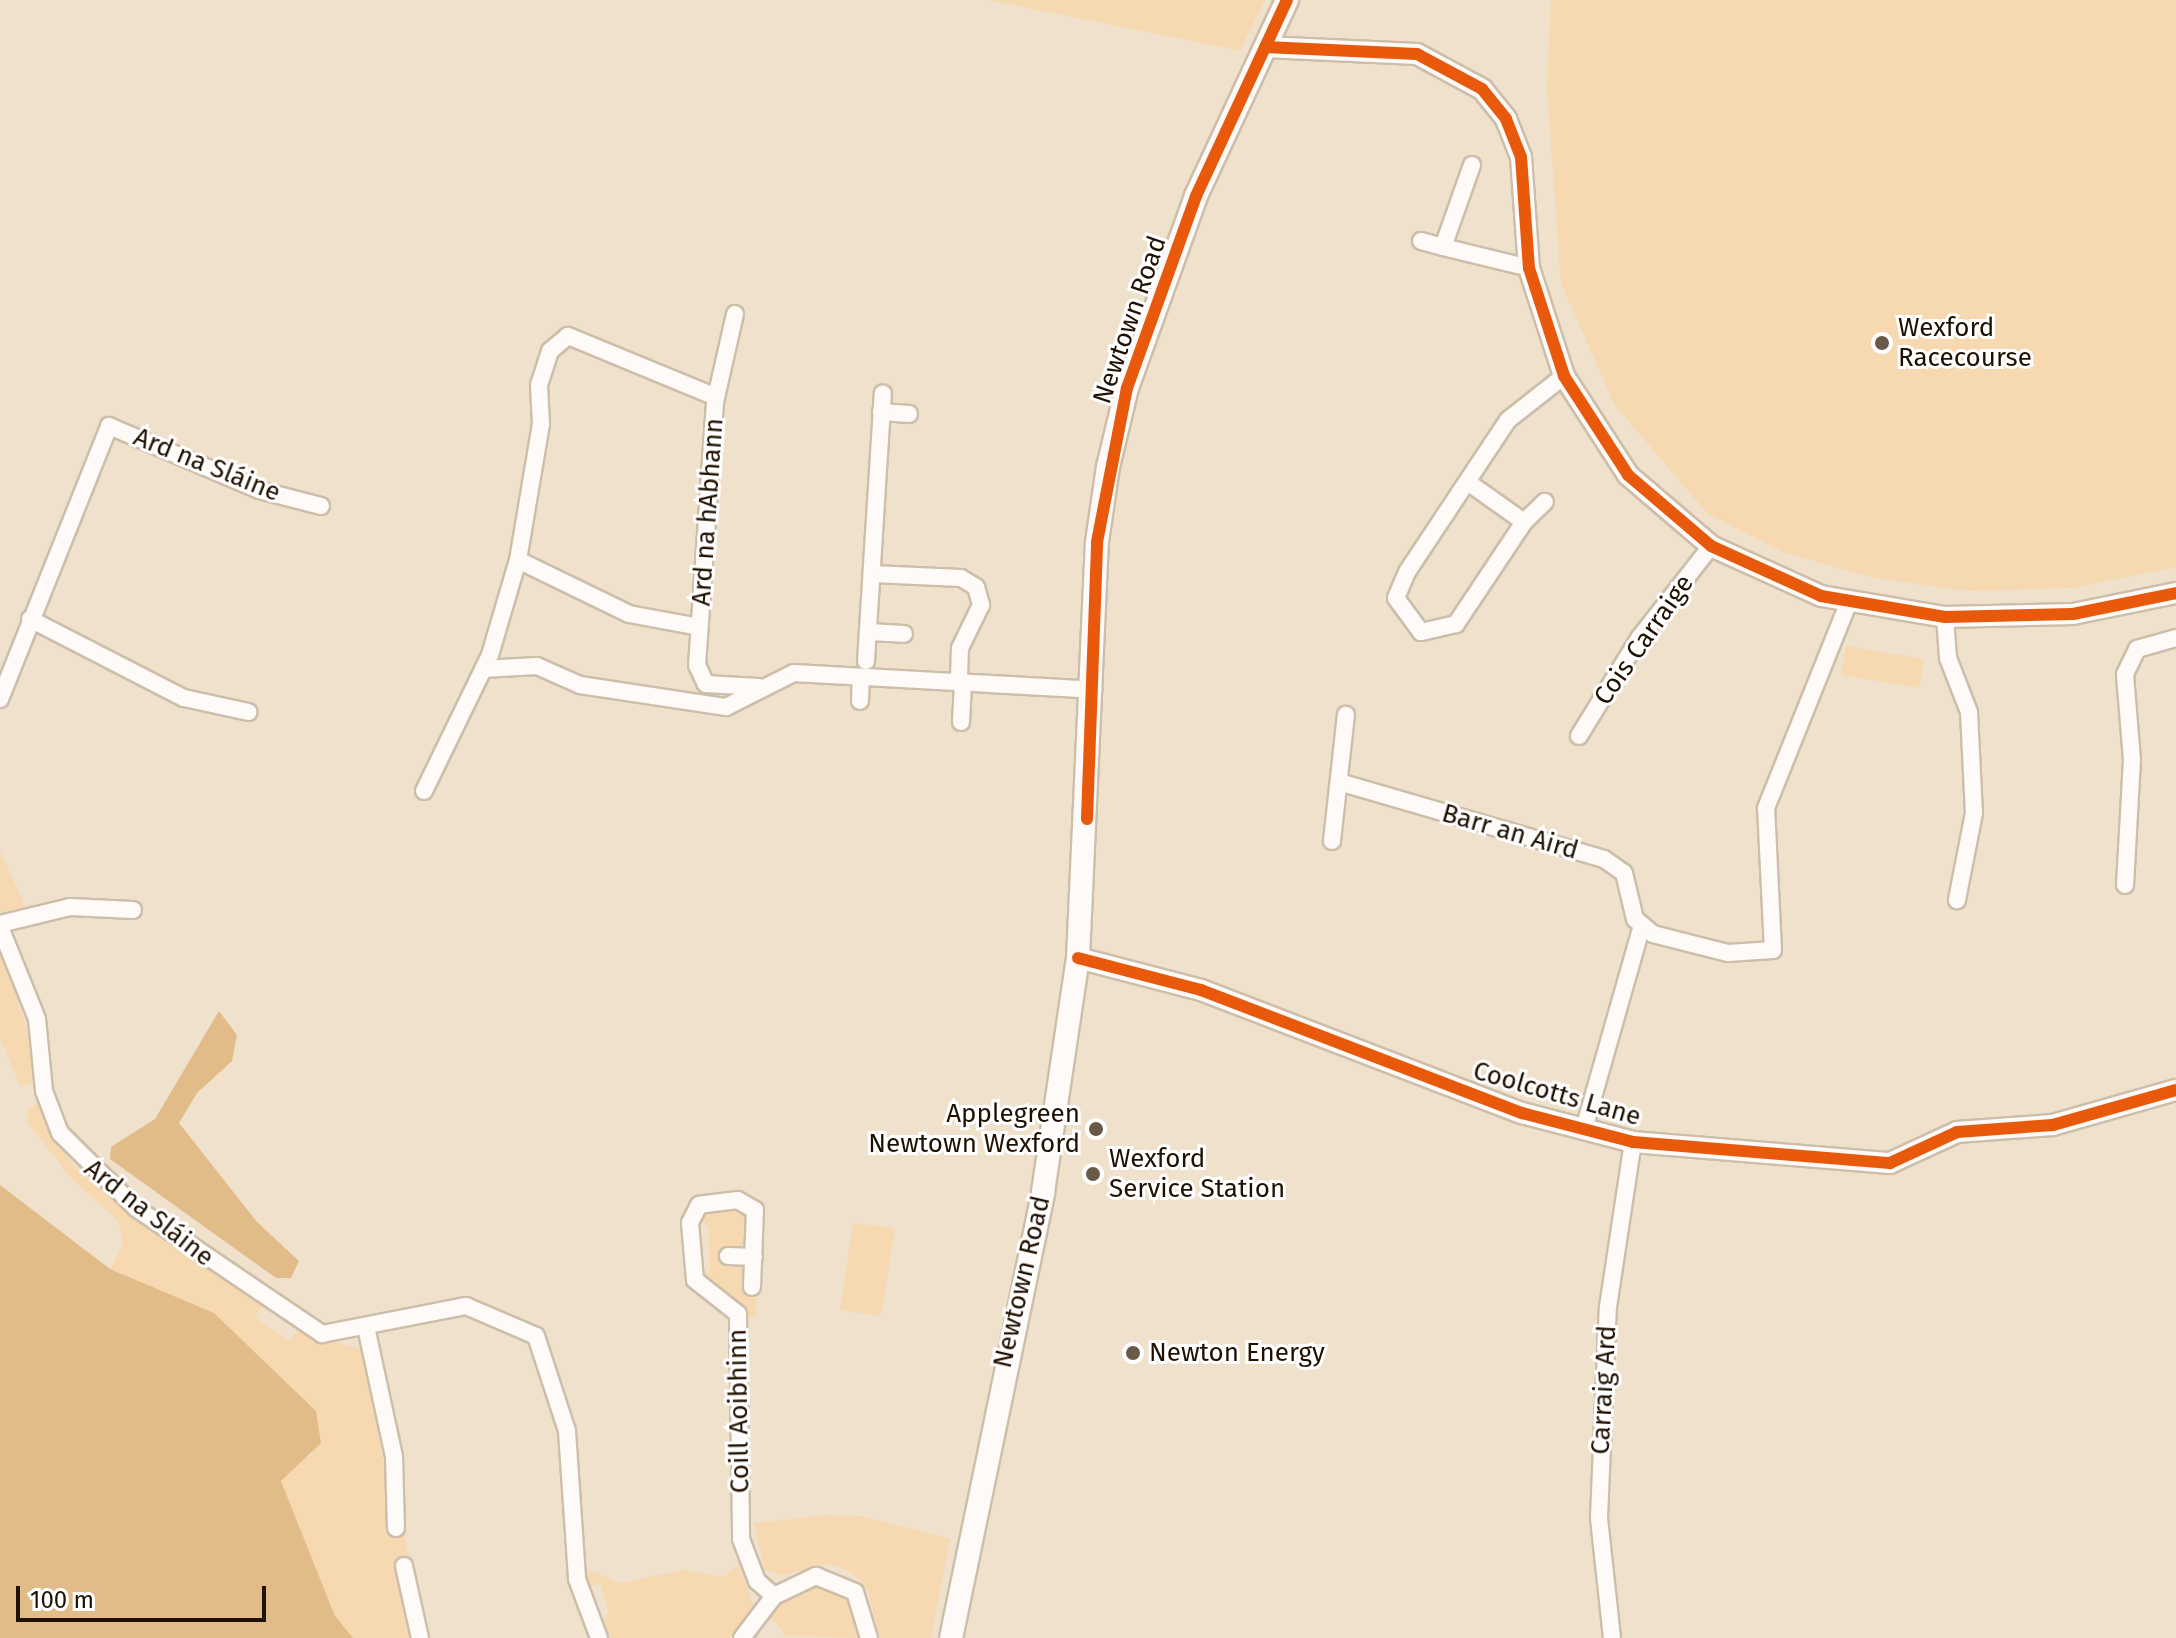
<!DOCTYPE html>
<meta charset="utf-8">
<style>
body{margin:0}
#map{position:relative;width:2176px;height:1638px;overflow:hidden;background:#f0e1cd;font-family:"Fira Sans",sans-serif}
div>[style]{position:absolute}
.green>*{inset:0;background:#f6d8b1}
.forest>*{inset:0;background:#e1bc89}
.roads{filter:drop-shadow(2px 0 #cdbeaa) drop-shadow(-2px 0 #cdbeaa) drop-shadow(0 2px #cdbeaa) drop-shadow(0 -2px #cdbeaa)}
.minor>*{height:16px;margin:-8px;padding:0 8px;transform-origin:8px;border-radius:8px;background:#fdfaf8}
.tertiary>*{height:20px;margin:-10px;padding:0 10px;transform-origin:10px;border-radius:10px;background:#fdfaf8}
.secondary>*{height:22px;margin:-11px;padding:0 11px;transform-origin:11px;border-radius:11px;background:#fdfaf8}
.cycleway>*{height:12px;margin:-6px;padding:0 6px;transform-origin:6px;border-radius:6px;background:#e8590c}
.dots>*{width:22px;height:22px;translate:-50% -50%;box-sizing:border-box;border:4px solid #fff;border-radius:50%}
span{translate:-50% -50%;white-space:nowrap;text-align:center;line-height:1.15;-webkit-text-stroke:6px #fff;paint-order:stroke}
.street-label{font-size:26px;color:#201000}
.poi-label{font-size:26px;color:#201000}
.left{translate:0 -50%;text-align:left}
.right{translate:-100% -50%;text-align:right}
.scale{position:absolute;left:16px;top:1586px;width:250px;height:36px;box-sizing:border-box;border:4px solid #201000;border-top:0;padding-left:10px;font-size:24px;line-height:28px;white-space:nowrap;color:#201000;-webkit-text-stroke:6px #fff;paint-order:stroke}
</style>
<div id="map">
<div class="green">
<div style="clip-path:polygon(989px 0,1265px 0,1240px 51px)"></div>
<div style="clip-path:polygon(1551px 0,2176px 0,2176px 567px,2071px 588px,1967px 591px,1869px 577px,1783px 552px,1707px 513px,1614px 404px,1561px 283px,1547px 87px)"></div>
<div style="clip-path:polygon(1846px 646px,1924px 659px,1919px 688px,1841px 675px)"></div>
<div style="clip-path:polygon(0 851px,21px 897px,25px 909px,0 912px)"></div>
<div style="clip-path:polygon(0 949px,32px 1044px,34px 1083px,20px 1086px,0 1038px)"></div>
<div style="clip-path:polygon(38px 1102px,55px 1142px,77px 1169px,261px 1306px,255px 1317px,289px 1341px,297px 1331px,363px 1350px,387px 1479px,389px 1536px,404px 1534px,410px 1560px,396px 1563px,411px 1638px,353px 1638px,335px 1616px,281px 1481px,290px 1466px,311px 1455px,316px 1411px,214px 1313px,110px 1269px,123px 1245px,118px 1221px,70px 1177px,28px 1123px,27px 1111px)"></div>
<div style="clip-path:polygon(736px 1208px,748px 1218px,747px 1239px,738px 1249px,722px 1249px,722px 1261px,743px 1268px,744px 1295px,757px 1298px,756px 1318px,747px 1317px,730px 1293px,707px 1287px,701px 1274px,710px 1273px,709px 1227px,699px 1221px,708px 1211px)"></div>
<div style="clip-path:polygon(853px 1223px,895px 1228px,881px 1316px,840px 1310px)"></div>
<div style="clip-path:polygon(828px 1515px,862px 1516px,950px 1539px,931px 1638px,880px 1638px,868px 1591px,853px 1573px,830px 1564px,781px 1575px,764px 1569px,754px 1523px)"></div>
<div style="clip-path:polygon(739px 1565px,754px 1608px,730px 1638px,609px 1638px,599px 1624px,609px 1613px,600px 1583px,587px 1588px,583px 1568px,621px 1583px,684px 1570px,724px 1577px)"></div>
<div style="clip-path:polygon(819px 1586px,846px 1595px,860px 1638px,786px 1636px,771px 1617px,782px 1599px)"></div>
</div>
<div class="forest">
<div style="clip-path:polygon(219px 1011px,237px 1035px,232px 1061px,197px 1093px,179px 1123px,257px 1222px,299px 1261px,291px 1278px,276px 1278px,110px 1159px,111px 1147px,155px 1119px)"></div>
<div style="clip-path:polygon(0 1185px,110px 1269px,214px 1313px,316px 1411px,321px 1443px,281px 1481px,335px 1616px,353px 1638px,0 1638px)"></div>
</div>
<div class="roads">
<div class="minor">
<div style="left:1472px;top:165px;width:87px;rotate:109.5deg"></div>
<div style="left:1443px;top:247px;width:89px;rotate:13.7deg"></div>
<div style="left:1421px;top:241px;width:23px;rotate:15deg"></div>
<div style="left:735px;top:314px;width:90px;rotate:102.8deg"></div>
<div style="left:715px;top:402px;width:264px;rotate:93.9deg"></div>
<div style="left:697px;top:665px;width:21px;rotate:65deg"></div>
<div style="left:706px;top:684px;width:53px;rotate:3.2deg"></div>
<div style="left:881px;top:412px;width:28px;rotate:4deg"></div>
<div style="left:1469px;top:483px;width:67px;rotate:35.3deg"></div>
<div style="left:1524px;top:522px;width:123px;rotate:123.7deg"></div>
<div style="left:1456px;top:624px;width:36px;rotate:167deg"></div>
<div style="left:1421px;top:632px;width:42px;rotate:-126.3deg"></div>
<div style="left:1396px;top:598px;width:28px;rotate:-67deg"></div>
<div style="left:1407px;top:572px;width:182px;rotate:-56.4deg"></div>
<div style="left:1508px;top:420px;width:71px;rotate:-38.2deg"></div>
<div style="left:1524px;top:522px;width:29px;rotate:-44deg"></div>
<div style="left:518px;top:560px;width:123px;rotate:25.9deg"></div>
<div style="left:629px;top:614px;width:71px;rotate:10.5deg"></div>
<div style="left:872px;top:574px;width:89px;rotate:2.6deg"></div>
<div style="left:961px;top:578px;width:17px;rotate:31deg"></div>
<div style="left:976px;top:587px;width:19px;rotate:74deg"></div>
<div style="left:981px;top:605px;width:48px;rotate:116deg"></div>
<div style="left:960px;top:648px;width:34px;rotate:92deg"></div>
<div style="left:1945px;top:617px;width:41px;rotate:85.8deg"></div>
<div style="left:1948px;top:658px;width:58px;rotate:68.7deg"></div>
<div style="left:1969px;top:712px;width:101px;rotate:87.2deg"></div>
<div style="left:1974px;top:813px;width:89px;rotate:101.1deg"></div>
<div style="left:30px;top:619px;width:173px;rotate:27.2deg"></div>
<div style="left:184px;top:698px;width:66px;rotate:12.2deg"></div>
<div style="left:868px;top:632px;width:36px;rotate:3deg"></div>
<div style="left:866px;top:661px;width:268px;rotate:-86.4deg"></div>
<div style="left:483px;top:669px;width:54px;rotate:-3.2deg"></div>
<div style="left:537px;top:666px;width:47px;rotate:23.8deg"></div>
<div style="left:580px;top:685px;width:148px;rotate:8.6deg"></div>
<div style="left:726px;top:707px;width:76px;rotate:-26.6deg"></div>
<div style="left:794px;top:673px;width:300px;rotate:3.2deg"></div>
<div style="left:0;top:699px;width:294px;rotate:-68.2deg"></div>
<div style="left:109px;top:426px;width:163px;rotate:23.1deg"></div>
<div style="left:259px;top:490px;width:64px;rotate:14.5deg"></div>
<div style="left:860px;top:701px;width:24px;rotate:-88deg"></div>
<div style="left:961px;top:722px;width:39px;rotate:-87deg"></div>
<div style="left:1579px;top:736px;width:116px;rotate:-58.4deg"></div>
<div style="left:1640px;top:637px;width:115px;rotate:-52deg"></div>
<div style="left:1339px;top:782px;width:276px;rotate:16.2deg"></div>
<div style="left:1604px;top:859px;width:24px;rotate:35deg"></div>
<div style="left:1624px;top:873px;width:47px;rotate:76.6deg"></div>
<div style="left:1635px;top:919px;width:23px;rotate:40deg"></div>
<div style="left:1653px;top:934px;width:77px;rotate:14.2deg"></div>
<div style="left:1728px;top:953px;width:45px;rotate:-3.8deg"></div>
<div style="left:1773px;top:950px;width:142px;rotate:-92.8deg"></div>
<div style="left:1766px;top:808px;width:222px;rotate:-68.1deg"></div>
<div style="left:424px;top:791px;width:151px;rotate:-64.1deg"></div>
<div style="left:490px;top:655px;width:99px;rotate:-73.6deg"></div>
<div style="left:518px;top:560px;width:138px;rotate:-80.4deg"></div>
<div style="left:541px;top:424px;width:39px;rotate:-93deg"></div>
<div style="left:539px;top:385px;width:36px;rotate:-72deg"></div>
<div style="left:550px;top:351px;width:23px;rotate:-40deg"></div>
<div style="left:568px;top:336px;width:160px;rotate:22.4deg"></div>
<div style="left:1332px;top:841px;width:127px;rotate:-83.7deg"></div>
<div style="left:2125px;top:885px;width:125px;rotate:-86.8deg"></div>
<div style="left:2132px;top:760px;width:86px;rotate:-94.7deg"></div>
<div style="left:2125px;top:674px;width:28px;rotate:-64deg"></div>
<div style="left:2137px;top:649px;width:41px;rotate:-15.8deg"></div>
<div style="left:0;top:924px;width:72px;rotate:-13.7deg"></div>
<div style="left:70px;top:907px;width:63px;rotate:2.7deg"></div>
<div style="left:0;top:927px;width:99px;rotate:68.1deg"></div>
<div style="left:37px;top:1019px;width:72px;rotate:84.4deg"></div>
<div style="left:44px;top:1091px;width:45px;rotate:69.1deg"></div>
<div style="left:60px;top:1133px;width:107px;rotate:44.6deg"></div>
<div style="left:136px;top:1208px;width:225px;rotate:34.1deg"></div>
<div style="left:322px;top:1334px;width:147px;rotate:-11deg"></div>
<div style="left:466px;top:1306px;width:76px;rotate:23.2deg"></div>
<div style="left:536px;top:1336px;width:100px;rotate:71.9deg"></div>
<div style="left:567px;top:1431px;width:148px;rotate:86.1deg"></div>
<div style="left:577px;top:1579px;width:63px;rotate:69.6deg"></div>
<div style="left:1584px;top:1129px;width:212px;rotate:-74.1deg"></div>
<div style="left:728px;top:1256px;width:26px;rotate:2deg"></div>
<div style="left:752px;top:1287px;width:77px;rotate:-87.8deg"></div>
<div style="left:755px;top:1210px;width:20px;rotate:-150deg"></div>
<div style="left:738px;top:1200px;width:39px;rotate:173deg"></div>
<div style="left:699px;top:1205px;width:20px;rotate:117deg"></div>
<div style="left:690px;top:1223px;width:57px;rotate:85deg"></div>
<div style="left:695px;top:1280px;width:55px;rotate:38.3deg"></div>
<div style="left:738px;top:1314px;width:225px;rotate:89.2deg"></div>
<div style="left:741px;top:1539px;width:45px;rotate:69.1deg"></div>
<div style="left:757px;top:1581px;width:23px;rotate:41deg"></div>
<div style="left:366px;top:1327px;width:133px;rotate:77.8deg"></div>
<div style="left:394px;top:1457px;width:71px;rotate:88.4deg"></div>
<div style="left:404px;top:1566px;width:74px;rotate:77.5deg"></div>
<div style="left:742px;top:1638px;width:53px;rotate:-52.7deg"></div>
<div style="left:774px;top:1596px;width:47px;rotate:-25.5deg"></div>
<div style="left:816px;top:1576px;width:42px;rotate:22.3deg"></div>
<div style="left:855px;top:1592px;width:48px;rotate:73.1deg"></div>
<div style="left:1612px;top:1638px;width:121px;rotate:-96.2deg"></div>
<div style="left:1599px;top:1518px;width:211px;rotate:-87.6deg"></div>
<div style="left:1608px;top:1307px;width:167px;rotate:-81.4deg"></div>
</div>
<div class="tertiary">
<div style="left:1265px;top:47px;width:152px;rotate:2.6deg"></div>
<div style="left:1417px;top:54px;width:74px;rotate:28.3deg"></div>
<div style="left:1482px;top:89px;width:38px;rotate:51deg"></div>
<div style="left:1506px;top:119px;width:41px;rotate:68.5deg"></div>
<div style="left:1521px;top:157px;width:111px;rotate:85.9deg"></div>
<div style="left:1529px;top:268px;width:114px;rotate:72deg"></div>
<div style="left:1564px;top:376px;width:118px;rotate:57.1deg"></div>
<div style="left:1628px;top:475px;width:109px;rotate:40.5deg"></div>
<div style="left:1711px;top:546px;width:121px;rotate:24.4deg"></div>
<div style="left:1821px;top:596px;width:126px;rotate:9.6deg"></div>
<div style="left:1945px;top:617px;width:128px;rotate:-1.3deg"></div>
<div style="left:2073px;top:614px;width:105px;rotate:-11.5deg"></div>
<div style="left:1078px;top:958px;width:127px;rotate:14.6deg"></div>
<div style="left:1201px;top:990px;width:344px;rotate:21deg"></div>
<div style="left:1522px;top:1113px;width:115px;rotate:14.6deg"></div>
<div style="left:1633px;top:1142px;width:258px;rotate:4.7deg"></div>
<div style="left:1890px;top:1163px;width:74px;rotate:-24.8deg"></div>
<div style="left:1957px;top:1132px;width:96px;rotate:-4.2deg"></div>
<div style="left:2053px;top:1125px;width:128px;rotate:-15.9deg"></div>
</div>
<div class="secondary">
<div style="left:951px;top:1638px;width:455px;rotate:-78.3deg"></div>
<div style="left:1043px;top:1192px;width:237px;rotate:-81.5deg"></div>
<div style="left:1078px;top:958px;width:416px;rotate:-87.4deg"></div>
<div style="left:1097px;top:542px;width:76px;rotate:-81.7deg"></div>
<div style="left:1108px;top:467px;width:81px;rotate:-76.5deg"></div>
<div style="left:1127px;top:388px;width:204px;rotate:-70.2deg"></div>
<div style="left:1196px;top:196px;width:216px;rotate:-65.1deg"></div>
</div>
</div>
<div class="cycleway">
<div style="left:1265px;top:47px;width:152px;rotate:2.6deg"></div>
<div style="left:1417px;top:54px;width:74px;rotate:28.3deg"></div>
<div style="left:1482px;top:89px;width:38px;rotate:51deg"></div>
<div style="left:1506px;top:119px;width:41px;rotate:68.5deg"></div>
<div style="left:1521px;top:157px;width:111px;rotate:85.9deg"></div>
<div style="left:1529px;top:268px;width:114px;rotate:72deg"></div>
<div style="left:1564px;top:376px;width:118px;rotate:57.1deg"></div>
<div style="left:1628px;top:475px;width:109px;rotate:40.5deg"></div>
<div style="left:1711px;top:546px;width:121px;rotate:24.4deg"></div>
<div style="left:1821px;top:596px;width:126px;rotate:9.6deg"></div>
<div style="left:1945px;top:617px;width:128px;rotate:-1.3deg"></div>
<div style="left:2073px;top:614px;width:105px;rotate:-11.5deg"></div>
<div style="left:1087px;top:819px;width:277px;rotate:-87.9deg"></div>
<div style="left:1097px;top:542px;width:157px;rotate:-79deg"></div>
<div style="left:1127px;top:388px;width:204px;rotate:-70.2deg"></div>
<div style="left:1196px;top:196px;width:216px;rotate:-65.1deg"></div>
<div style="left:1078px;top:958px;width:127px;rotate:14.6deg"></div>
<div style="left:1201px;top:990px;width:344px;rotate:21deg"></div>
<div style="left:1522px;top:1113px;width:115px;rotate:14.6deg"></div>
<div style="left:1633px;top:1142px;width:258px;rotate:4.7deg"></div>
<div style="left:1890px;top:1163px;width:74px;rotate:-24.8deg"></div>
<div style="left:1957px;top:1132px;width:96px;rotate:-4.2deg"></div>
<div style="left:2053px;top:1125px;width:128px;rotate:-15.9deg"></div>
</div>
<div class="dots">
<div style="left:1882px;top:343px;background:#695948"></div>
<div style="left:1096px;top:1129px;background:#695948"></div>
<div style="left:1093px;top:1174px;background:#695948"></div>
<div style="left:1133px;top:1353px;background:#695948"></div>
</div>
<div class="street-label">
<span style="left:1130px;top:320px;rotate:-71deg">Newtown Road</span>
<span style="left:207px;top:465px;rotate:22deg">Ard na Sláine</span>
<span style="left:708px;top:512px;rotate:-86deg">Ard na hAbhann</span>
<span style="left:1644px;top:640px;rotate:-55deg">Cois Carraige</span>
<span style="left:1510px;top:832px;rotate:16deg">Barr an Aird</span>
<span style="left:1557px;top:1094px;rotate:16deg">Coolcotts Lane</span>
<span style="left:149px;top:1213px;rotate:38deg">Ard na Sláine</span>
<span style="left:1022px;top:1282px;rotate:-77deg">Newtown Road</span>
<span style="left:1604px;top:1390px;rotate:-87deg">Carraig Ard</span>
<span style="left:739px;top:1411px;rotate:-91deg">Coill Aoibhinn</span>
</div>
<div class="poi-label">
<span class="left" style="left:1898px;top:343px">Wexford<br>Racecourse</span>
<span class="right" style="left:1080px;top:1129px">Applegreen<br>Newtown Wexford</span>
<span class="left" style="left:1109px;top:1174px">Wexford<br>Service Station</span>
<span class="left" style="left:1149px;top:1353px">Newton Energy</span>
</div>
<div class="scale">100 m</div>
</div>
